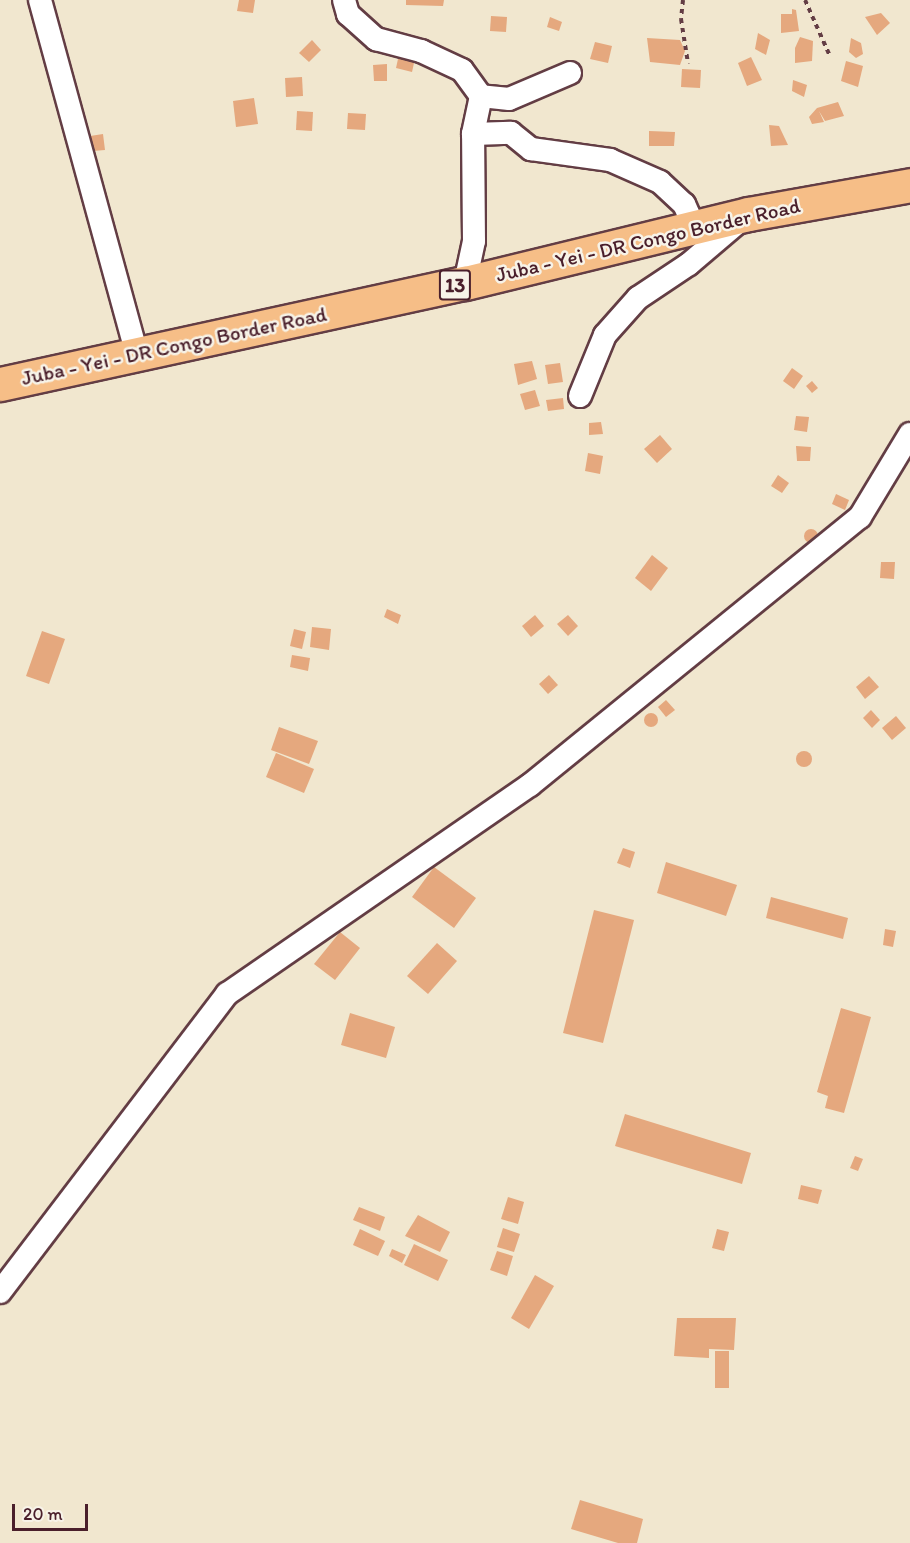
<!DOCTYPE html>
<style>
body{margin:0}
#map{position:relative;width:910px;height:1543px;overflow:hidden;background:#f1e7cf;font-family:Itim,sans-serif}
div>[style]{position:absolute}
.building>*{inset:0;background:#e5a87e}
.round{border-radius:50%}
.path>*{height:4px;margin-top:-2px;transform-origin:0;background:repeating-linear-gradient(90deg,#633d44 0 4.5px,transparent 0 9px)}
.roads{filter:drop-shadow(2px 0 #633d44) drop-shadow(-2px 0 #633d44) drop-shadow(0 2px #633d44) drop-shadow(0 -2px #633d44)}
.street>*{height:22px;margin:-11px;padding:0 11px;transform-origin:11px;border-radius:11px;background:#fff}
.primary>*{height:33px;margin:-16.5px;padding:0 16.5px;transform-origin:16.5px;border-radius:16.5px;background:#f6be87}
span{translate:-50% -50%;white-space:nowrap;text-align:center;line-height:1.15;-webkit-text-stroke:5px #f7f3e8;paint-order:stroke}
.shield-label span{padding:2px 4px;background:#f7f3e8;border:2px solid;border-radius:4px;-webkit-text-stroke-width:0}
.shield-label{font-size:20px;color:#4a1f2b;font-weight:700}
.street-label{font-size:21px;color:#4a1f2b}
.scale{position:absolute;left:12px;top:1504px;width:76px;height:27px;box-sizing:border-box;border:3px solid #4a1f2b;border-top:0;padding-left:8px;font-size:18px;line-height:21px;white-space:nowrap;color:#4a1f2b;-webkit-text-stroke:4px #f7f3e8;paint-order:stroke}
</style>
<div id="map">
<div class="building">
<div style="clip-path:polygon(239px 0,255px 0,253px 13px,237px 11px)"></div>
<div style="clip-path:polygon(406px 0,444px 0,443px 6px,406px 5px)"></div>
<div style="clip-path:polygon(792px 9px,796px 10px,799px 31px,781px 33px,781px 14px,792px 14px)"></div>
<div style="clip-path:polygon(881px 13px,890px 23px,877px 35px,865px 17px)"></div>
<div style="clip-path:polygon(491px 16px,507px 17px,506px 32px,490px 31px)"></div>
<div style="clip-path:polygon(550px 17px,562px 22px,559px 31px,547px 27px)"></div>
<div style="clip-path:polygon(758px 33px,770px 40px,766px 55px,755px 49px)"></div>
<div style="clip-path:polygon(800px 37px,813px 41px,812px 61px,795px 63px,795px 48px)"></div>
<div style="clip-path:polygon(647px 38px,680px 40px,685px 51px,680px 65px,650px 62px)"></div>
<div style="clip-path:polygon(851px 38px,861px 43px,863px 54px,856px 58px,849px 52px)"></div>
<div style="clip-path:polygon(312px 40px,321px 50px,309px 62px,299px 53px)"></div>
<div style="clip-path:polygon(595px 42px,612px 46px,608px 63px,590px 59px)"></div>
<div style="clip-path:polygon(400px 50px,416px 54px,412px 72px,396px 68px)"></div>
<div style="clip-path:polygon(751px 57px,762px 80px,747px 86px,738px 63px)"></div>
<div style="clip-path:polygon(846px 61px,863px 66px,858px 87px,841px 81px)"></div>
<div style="clip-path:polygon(387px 64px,387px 81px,374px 81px,373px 65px)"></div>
<div style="clip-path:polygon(682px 69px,701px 70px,700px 88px,681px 87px)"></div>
<div style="clip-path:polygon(302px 77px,303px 96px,286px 97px,285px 78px)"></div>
<div style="clip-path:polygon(793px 80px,807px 85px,804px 97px,792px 91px)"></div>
<div style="clip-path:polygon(254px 98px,258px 124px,236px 127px,233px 101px)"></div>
<div style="clip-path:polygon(838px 102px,844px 116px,825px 121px,819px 111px,824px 122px,812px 124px,809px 117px,817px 108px)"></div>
<div style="clip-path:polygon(297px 111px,313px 112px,312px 131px,296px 130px)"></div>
<div style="clip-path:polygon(348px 113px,366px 114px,365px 130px,347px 129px)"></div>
<div style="clip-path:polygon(769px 125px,779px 126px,788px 145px,771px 146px)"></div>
<div style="clip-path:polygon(649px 131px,675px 132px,674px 146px,649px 146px)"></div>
<div style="clip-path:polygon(103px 134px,105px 150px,93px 151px,90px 136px)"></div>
<div style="clip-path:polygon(532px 361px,537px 379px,518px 385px,514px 364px)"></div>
<div style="clip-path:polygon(560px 363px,563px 382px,548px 384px,545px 365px)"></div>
<div style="clip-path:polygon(792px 368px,803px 376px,794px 389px,783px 381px)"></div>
<div style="clip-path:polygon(812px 381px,818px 388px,812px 393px,806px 386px)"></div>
<div style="clip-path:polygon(535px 390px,540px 406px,525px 410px,520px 394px)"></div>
<div style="clip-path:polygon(563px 398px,564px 409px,548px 411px,546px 400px)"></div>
<div style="clip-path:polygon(796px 416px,809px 417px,807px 432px,794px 430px)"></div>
<div style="clip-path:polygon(601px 422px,603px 434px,589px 435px,589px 423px)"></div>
<div style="clip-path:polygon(660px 435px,672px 449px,657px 463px,644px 449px)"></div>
<div style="clip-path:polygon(796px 446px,811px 447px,810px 461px,797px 461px)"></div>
<div style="clip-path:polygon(588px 453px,603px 456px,600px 474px,585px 471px)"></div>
<div style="clip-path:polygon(778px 475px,789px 483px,782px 493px,771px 486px)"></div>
<div style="clip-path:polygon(836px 494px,849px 500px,845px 510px,832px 504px)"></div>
<div class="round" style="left:804px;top:529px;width:14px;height:14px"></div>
<div style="clip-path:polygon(652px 555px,668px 568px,651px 591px,635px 578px)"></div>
<div style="clip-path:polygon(881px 562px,895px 562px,894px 579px,880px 578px)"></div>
<div style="clip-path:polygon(387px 609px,401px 615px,398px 624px,384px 617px)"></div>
<div style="clip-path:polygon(535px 615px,544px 626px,531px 637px,522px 626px)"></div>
<div style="clip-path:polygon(568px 615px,578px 626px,568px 636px,557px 624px)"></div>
<div style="clip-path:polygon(312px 627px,331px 629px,329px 650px,310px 647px)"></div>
<div style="clip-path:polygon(294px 629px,306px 632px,302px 649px,290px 646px)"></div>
<div style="clip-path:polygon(42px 631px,65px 639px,49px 684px,26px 676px)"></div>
<div style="clip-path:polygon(292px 655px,310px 658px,308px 671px,290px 667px)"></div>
<div style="clip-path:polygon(549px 675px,558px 685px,548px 694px,539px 684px)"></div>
<div style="clip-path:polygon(869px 676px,879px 687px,865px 699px,856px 687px)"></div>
<div style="clip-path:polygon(666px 700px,675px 710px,666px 717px,658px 707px)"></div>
<div style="clip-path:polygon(871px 710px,880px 720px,872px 728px,863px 718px)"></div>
<div class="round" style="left:644px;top:713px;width:14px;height:14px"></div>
<div style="clip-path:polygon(896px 716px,906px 728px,892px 740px,882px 728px)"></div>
<div style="clip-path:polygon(279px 727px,318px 741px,309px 764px,271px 750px)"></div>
<div class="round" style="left:796px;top:751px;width:16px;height:16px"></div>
<div style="clip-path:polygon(276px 753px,314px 769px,304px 793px,266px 777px)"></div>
<div style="clip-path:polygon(623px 848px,635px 852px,630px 868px,617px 863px)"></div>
<div style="clip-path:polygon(666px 862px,737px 885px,726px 916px,657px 893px)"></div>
<div style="clip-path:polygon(434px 867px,476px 898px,454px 928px,412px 897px)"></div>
<div style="clip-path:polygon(771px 897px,848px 918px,843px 939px,766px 918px)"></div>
<div style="clip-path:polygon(594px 910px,634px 920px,603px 1043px,563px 1033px)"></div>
<div style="clip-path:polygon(885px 929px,896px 931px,893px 947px,883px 945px)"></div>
<div style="clip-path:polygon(340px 932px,360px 948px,335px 980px,314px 964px)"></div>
<div style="clip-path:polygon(437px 943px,457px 961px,428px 994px,407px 976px)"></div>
<div style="clip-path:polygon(841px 1008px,871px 1017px,844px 1113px,825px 1108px,828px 1096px,817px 1092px)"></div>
<div style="clip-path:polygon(350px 1013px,395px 1027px,386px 1058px,341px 1045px)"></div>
<div style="clip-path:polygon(625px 1114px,751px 1153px,742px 1184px,615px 1146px)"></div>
<div style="clip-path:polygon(855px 1156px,863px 1159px,858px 1171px,850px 1168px)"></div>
<div style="clip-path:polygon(801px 1185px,822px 1190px,818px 1204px,798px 1199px)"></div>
<div style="clip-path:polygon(508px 1197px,524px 1202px,518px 1224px,501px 1219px)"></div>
<div style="clip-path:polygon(359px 1207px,385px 1217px,380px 1231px,353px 1220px)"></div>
<div style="clip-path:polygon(418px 1215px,450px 1232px,440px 1252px,405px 1236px)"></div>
<div style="clip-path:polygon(503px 1228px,520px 1234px,514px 1252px,497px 1247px)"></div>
<div style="clip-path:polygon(360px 1229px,385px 1241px,378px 1256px,353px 1245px)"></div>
<div style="clip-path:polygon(717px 1229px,729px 1232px,724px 1251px,712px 1248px)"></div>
<div style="clip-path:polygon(414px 1244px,448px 1260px,438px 1281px,404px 1265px)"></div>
<div style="clip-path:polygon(392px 1249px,406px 1255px,402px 1263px,389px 1256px)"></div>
<div style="clip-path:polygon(497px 1251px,513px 1256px,507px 1276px,490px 1270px)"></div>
<div style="clip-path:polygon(535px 1275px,554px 1286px,529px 1329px,511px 1318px)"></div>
<div style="clip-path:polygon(677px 1318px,736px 1318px,734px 1350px,709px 1349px,709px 1358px,674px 1356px)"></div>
<div style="clip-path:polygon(715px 1351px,729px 1351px,729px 1388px,715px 1388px)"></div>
<div style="clip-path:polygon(580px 1500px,643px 1519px,637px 1543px,618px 1543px,571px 1529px)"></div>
</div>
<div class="path">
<div style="left:683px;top:0;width:19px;rotate:96deg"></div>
<div style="left:681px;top:19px;width:45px;rotate:81deg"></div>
<div style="left:805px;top:0;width:59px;rotate:66deg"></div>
</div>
<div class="roads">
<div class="street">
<div style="left:40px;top:0;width:367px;rotate:74.7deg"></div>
<div style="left:344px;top:0;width:15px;rotate:74deg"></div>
<div style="left:348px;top:14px;width:38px;rotate:42deg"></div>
<div style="left:376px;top:39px;width:47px;rotate:14.9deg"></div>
<div style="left:421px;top:51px;width:45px;rotate:24.9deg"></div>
<div style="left:462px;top:70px;width:32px;rotate:54deg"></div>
<div style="left:570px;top:73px;width:66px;rotate:156.9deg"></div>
<div style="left:509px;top:99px;width:28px;rotate:-174deg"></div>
<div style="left:481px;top:96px;width:39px;rotate:102deg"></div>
<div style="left:473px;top:134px;width:38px;rotate:-2deg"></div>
<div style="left:511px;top:133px;width:26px;rotate:39deg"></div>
<div style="left:531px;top:149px;width:80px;rotate:7.9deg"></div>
<div style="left:610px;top:160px;width:55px;rotate:23.7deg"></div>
<div style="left:660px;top:182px;width:33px;rotate:43deg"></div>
<div style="left:684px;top:204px;width:27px;rotate:66deg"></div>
<div style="left:465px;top:283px;width:43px;rotate:-77.9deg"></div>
<div style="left:474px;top:241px;width:107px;rotate:-90.5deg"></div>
<div style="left:580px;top:396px;width:66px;rotate:-67.7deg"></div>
<div style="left:605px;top:335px;width:50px;rotate:-48.3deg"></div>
<div style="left:638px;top:298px;width:61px;rotate:-33.7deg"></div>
<div style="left:689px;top:264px;width:71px;rotate:-40.4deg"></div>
<div style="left:0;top:1292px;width:375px;rotate:-52.7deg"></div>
<div style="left:227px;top:994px;width:368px;rotate:-34.6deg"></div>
<div style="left:530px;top:785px;width:425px;rotate:-39.1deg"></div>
<div style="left:860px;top:517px;width:97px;rotate:-58.9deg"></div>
</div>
<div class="primary">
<div style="left:0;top:384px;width:476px;rotate:-12.3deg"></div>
<div style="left:465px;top:283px;width:291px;rotate:-13.7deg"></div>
<div style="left:748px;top:214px;width:165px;rotate:-10.1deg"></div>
</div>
</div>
<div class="shield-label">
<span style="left:455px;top:285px">13</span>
</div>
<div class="street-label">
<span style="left:648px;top:240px;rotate:-13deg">Juba - Yei - DR Congo Border Road</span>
<span style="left:174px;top:346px;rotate:-12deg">Juba - Yei - DR Congo Border Road</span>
</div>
<div class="scale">20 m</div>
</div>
